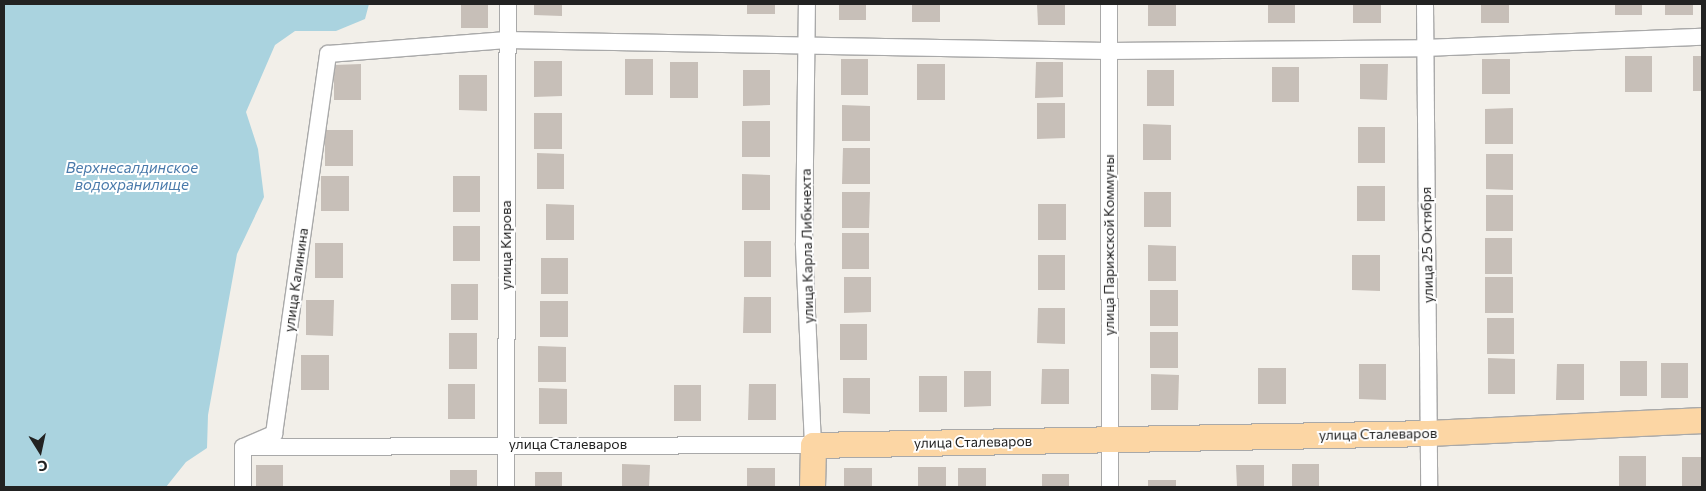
<!DOCTYPE html>
<meta charset="utf-8">
<style>
body{margin:0}
#map{position:relative;width:1706px;height:491px;overflow:hidden;background:#f2efe9;font-family:Commissioner,sans-serif}
div>[style]{position:absolute}
.water>*{inset:0;background:#aad3df}
.building>*{inset:0;background:#c7bfb8}
.roads{filter:drop-shadow(1px 0 #a9a9a9) drop-shadow(-1px 0 #a9a9a9) drop-shadow(0 1px #a9a9a9) drop-shadow(0 -1px #a9a9a9)}
.street>*{height:16px;margin:-8px;padding:0 8px;transform-origin:8px;border-radius:8px;background:#fff}
.primary>*{height:25px;margin:-12.5px;padding:0 12.5px;transform-origin:12.5px;border-radius:12.5px;background:#fcd6a4}
span{translate:-50% -50%;white-space:nowrap;text-align:center;line-height:1.15;-webkit-text-stroke:4px #fff;paint-order:stroke}
.street-label{font-size:14px;color:#222}
.water-label{font-size:15px;color:#4a7aab;font-style:italic}
.frame{position:absolute;inset:0;border:5px solid #222;pointer-events:none}
.north{position:absolute;left:15px;top:426px;width:50px;height:50px;-webkit-text-stroke:4px #fff;paint-order:stroke;rotate:170deg;font-size:14px;font-weight:700;line-height:20px;text-align:center;color:#222}
.north::after{content:'';display:block;margin:auto;width:18px;height:22px;background:#222;clip-path:polygon(50% 0,100% 100%,50% 72%,0 100%)}
</style>
<div id="map">
<div class="water">
<div style="clip-path:polygon(4px 4px,369px 4px,365px 19px,336px 31px,295px 31px,275px 45px,246px 112px,258px 149px,264px 197px,237px 254px,208px 415px,207px 448px,186px 462px,166px 487px,4px 487px)"></div>
</div>
<div class="building">
<div style="clip-path:polygon(461px 4px,488px 4px,488px 28px,461px 28px)"></div>
<div style="clip-path:polygon(534px 4px,562px 4px,562px 16px,534px 15px)"></div>
<div style="clip-path:polygon(747px 4px,775px 4px,775px 14px,747px 14px)"></div>
<div style="clip-path:polygon(839px 4px,866px 4px,866px 20px,839px 20px)"></div>
<div style="clip-path:polygon(912px 4px,940px 4px,940px 22px,912px 22px)"></div>
<div style="clip-path:polygon(1037px 4px,1065px 4px,1065px 25px,1038px 25px)"></div>
<div style="clip-path:polygon(1148px 4px,1176px 4px,1176px 26px,1148px 26px)"></div>
<div style="clip-path:polygon(1268px 4px,1295px 4px,1295px 23px,1268px 23px)"></div>
<div style="clip-path:polygon(1353px 4px,1381px 4px,1381px 23px,1353px 23px)"></div>
<div style="clip-path:polygon(1481px 4px,1509px 4px,1509px 23px,1481px 23px)"></div>
<div style="clip-path:polygon(1615px 4px,1642px 4px,1642px 15px,1615px 15px)"></div>
<div style="clip-path:polygon(1665px 4px,1693px 4px,1693px 15px,1665px 15px)"></div>
<div style="clip-path:polygon(1625px 56px,1652px 56px,1652px 92px,1625px 92px)"></div>
<div style="clip-path:polygon(1693px 56px,1702px 56px,1702px 91px,1693px 91px)"></div>
<div style="clip-path:polygon(625px 59px,653px 59px,653px 95px,625px 95px)"></div>
<div style="clip-path:polygon(841px 59px,868px 59px,868px 95px,841px 95px)"></div>
<div style="clip-path:polygon(1482px 59px,1510px 59px,1510px 94px,1482px 94px)"></div>
<div style="clip-path:polygon(534px 61px,562px 61px,562px 96px,534px 97px)"></div>
<div style="clip-path:polygon(670px 62px,698px 62px,698px 98px,670px 98px)"></div>
<div style="clip-path:polygon(1036px 62px,1063px 62px,1063px 97px,1035px 98px)"></div>
<div style="clip-path:polygon(361px 64px,361px 100px,334px 100px,334px 65px)"></div>
<div style="clip-path:polygon(917px 64px,945px 64px,945px 100px,917px 100px)"></div>
<div style="clip-path:polygon(1360px 64px,1388px 64px,1387px 100px,1360px 99px)"></div>
<div style="clip-path:polygon(1272px 67px,1299px 67px,1299px 102px,1272px 102px)"></div>
<div style="clip-path:polygon(743px 70px,770px 70px,770px 105px,743px 106px)"></div>
<div style="clip-path:polygon(1147px 70px,1174px 70px,1174px 106px,1147px 106px)"></div>
<div style="clip-path:polygon(459px 75px,487px 75px,487px 111px,459px 110px)"></div>
<div style="clip-path:polygon(1037px 103px,1065px 103px,1065px 138px,1037px 139px)"></div>
<div style="clip-path:polygon(842px 105px,870px 106px,870px 141px,842px 141px)"></div>
<div style="clip-path:polygon(1513px 108px,1513px 144px,1485px 144px,1485px 109px)"></div>
<div style="clip-path:polygon(534px 113px,562px 113px,562px 149px,534px 149px)"></div>
<div style="clip-path:polygon(742px 121px,770px 121px,770px 157px,742px 157px)"></div>
<div style="clip-path:polygon(1143px 124px,1171px 125px,1171px 160px,1143px 160px)"></div>
<div style="clip-path:polygon(1358px 127px,1385px 127px,1385px 163px,1358px 163px)"></div>
<div style="clip-path:polygon(325px 130px,353px 130px,353px 166px,325px 166px)"></div>
<div style="clip-path:polygon(843px 148px,870px 148px,870px 184px,842px 184px)"></div>
<div style="clip-path:polygon(537px 153px,564px 154px,564px 189px,537px 189px)"></div>
<div style="clip-path:polygon(1486px 154px,1513px 154px,1513px 190px,1486px 189px)"></div>
<div style="clip-path:polygon(742px 174px,770px 175px,770px 210px,742px 210px)"></div>
<div style="clip-path:polygon(321px 176px,349px 176px,349px 211px,321px 211px)"></div>
<div style="clip-path:polygon(453px 176px,480px 176px,480px 212px,453px 212px)"></div>
<div style="clip-path:polygon(1357px 186px,1385px 186px,1385px 221px,1357px 221px)"></div>
<div style="clip-path:polygon(842px 192px,870px 192px,869px 228px,842px 228px)"></div>
<div style="clip-path:polygon(1144px 192px,1171px 192px,1171px 227px,1144px 227px)"></div>
<div style="clip-path:polygon(1486px 195px,1513px 195px,1513px 231px,1486px 231px)"></div>
<div style="clip-path:polygon(546px 204px,574px 205px,574px 240px,546px 240px)"></div>
<div style="clip-path:polygon(1038px 204px,1066px 204px,1066px 240px,1038px 240px)"></div>
<div style="clip-path:polygon(453px 226px,480px 226px,480px 261px,453px 261px)"></div>
<div style="clip-path:polygon(842px 233px,869px 233px,869px 269px,842px 269px)"></div>
<div style="clip-path:polygon(1485px 238px,1512px 238px,1512px 274px,1485px 274px)"></div>
<div style="clip-path:polygon(744px 241px,771px 241px,771px 277px,744px 277px)"></div>
<div style="clip-path:polygon(315px 243px,343px 243px,343px 278px,315px 278px)"></div>
<div style="clip-path:polygon(1148px 245px,1176px 246px,1176px 281px,1148px 281px)"></div>
<div style="clip-path:polygon(1038px 255px,1065px 255px,1065px 290px,1038px 290px)"></div>
<div style="clip-path:polygon(1352px 255px,1380px 255px,1380px 291px,1352px 290px)"></div>
<div style="clip-path:polygon(541px 258px,568px 258px,568px 294px,541px 294px)"></div>
<div style="clip-path:polygon(844px 277px,871px 277px,871px 312px,844px 313px)"></div>
<div style="clip-path:polygon(1485px 277px,1513px 277px,1513px 313px,1485px 313px)"></div>
<div style="clip-path:polygon(451px 284px,478px 284px,478px 320px,451px 320px)"></div>
<div style="clip-path:polygon(1150px 290px,1178px 290px,1178px 326px,1150px 326px)"></div>
<div style="clip-path:polygon(744px 297px,771px 297px,771px 333px,743px 333px)"></div>
<div style="clip-path:polygon(306px 300px,334px 300px,333px 336px,306px 335px)"></div>
<div style="clip-path:polygon(540px 301px,568px 301px,568px 337px,540px 337px)"></div>
<div style="clip-path:polygon(1038px 308px,1065px 308px,1065px 344px,1037px 343px)"></div>
<div style="clip-path:polygon(1487px 318px,1514px 318px,1514px 354px,1487px 354px)"></div>
<div style="clip-path:polygon(840px 324px,867px 324px,867px 360px,840px 360px)"></div>
<div style="clip-path:polygon(1150px 332px,1178px 332px,1178px 368px,1150px 368px)"></div>
<div style="clip-path:polygon(449px 333px,477px 333px,477px 369px,449px 369px)"></div>
<div style="clip-path:polygon(538px 346px,566px 347px,566px 382px,538px 382px)"></div>
<div style="clip-path:polygon(301px 355px,329px 355px,329px 390px,301px 390px)"></div>
<div style="clip-path:polygon(1488px 358px,1515px 359px,1515px 394px,1488px 394px)"></div>
<div style="clip-path:polygon(1620px 361px,1647px 361px,1647px 396px,1620px 396px)"></div>
<div style="clip-path:polygon(1661px 363px,1688px 363px,1688px 398px,1661px 398px)"></div>
<div style="clip-path:polygon(1359px 364px,1386px 364px,1386px 400px,1359px 399px)"></div>
<div style="clip-path:polygon(1557px 364px,1584px 364px,1584px 400px,1556px 400px)"></div>
<div style="clip-path:polygon(1258px 368px,1286px 368px,1286px 404px,1258px 404px)"></div>
<div style="clip-path:polygon(1042px 369px,1069px 369px,1069px 404px,1041px 404px)"></div>
<div style="clip-path:polygon(964px 371px,991px 371px,991px 406px,964px 407px)"></div>
<div style="clip-path:polygon(1151px 374px,1179px 375px,1178px 410px,1151px 410px)"></div>
<div style="clip-path:polygon(919px 376px,947px 376px,947px 412px,919px 412px)"></div>
<div style="clip-path:polygon(843px 378px,870px 378px,870px 414px,843px 413px)"></div>
<div style="clip-path:polygon(448px 384px,475px 384px,475px 419px,448px 419px)"></div>
<div style="clip-path:polygon(749px 384px,776px 384px,776px 420px,748px 420px)"></div>
<div style="clip-path:polygon(674px 385px,701px 385px,701px 421px,674px 421px)"></div>
<div style="clip-path:polygon(539px 388px,567px 389px,567px 424px,539px 424px)"></div>
<div style="clip-path:polygon(1619px 456px,1646px 456px,1646px 487px,1619px 487px)"></div>
<div style="clip-path:polygon(1682px 457px,1702px 457px,1702px 487px,1682px 487px)"></div>
<div style="clip-path:polygon(622px 464px,650px 465px,649px 487px,622px 487px)"></div>
<div style="clip-path:polygon(1292px 464px,1319px 464px,1319px 487px,1292px 487px)"></div>
<div style="clip-path:polygon(256px 465px,283px 465px,283px 487px,256px 487px)"></div>
<div style="clip-path:polygon(1236px 465px,1264px 465px,1264px 487px,1237px 487px)"></div>
<div style="clip-path:polygon(918px 467px,946px 467px,946px 487px,918px 487px)"></div>
<div style="clip-path:polygon(747px 468px,775px 468px,775px 487px,747px 487px)"></div>
<div style="clip-path:polygon(844px 468px,872px 468px,872px 487px,844px 487px)"></div>
<div style="clip-path:polygon(958px 468px,986px 468px,986px 487px,958px 487px)"></div>
<div style="clip-path:polygon(450px 470px,477px 470px,477px 487px,450px 487px)"></div>
<div style="clip-path:polygon(535px 472px,562px 472px,562px 487px,535px 487px)"></div>
<div style="clip-path:polygon(1042px 474px,1069px 474px,1069px 487px,1042px 487px)"></div>
<div style="clip-path:polygon(1148px 480px,1176px 480px,1176px 487px,1148px 487px)"></div>
</div>
<div class="roads">
<div class="street">
<div style="left:1109px;top:4px;width:483px;rotate:89.9deg"></div>
<div style="left:1425px;top:4px;width:483px;rotate:89.5deg"></div>
<div style="left:251px;top:447px;width:562px;rotate:-0.2deg"></div>
<div style="left:813px;top:445px;width:202px;rotate:-92.6deg"></div>
<div style="left:804px;top:243px;width:239px;rotate:-89.3deg"></div>
<div style="left:243px;top:487px;width:40px;rotate:-90deg"></div>
<div style="left:243px;top:447px;width:34px;rotate:-23deg"></div>
<div style="left:274px;top:434px;width:384px;rotate:-81.9deg"></div>
<div style="left:328px;top:54px;width:179px;rotate:-4.5deg"></div>
<div style="left:506px;top:40px;width:602px;rotate:1.05deg"></div>
<div style="left:1108px;top:51px;width:316px;rotate:-0.5deg"></div>
<div style="left:1424px;top:48px;width:278px;rotate:-2.3deg"></div>
<div style="left:506px;top:487px;width:483px;rotate:-89.8deg"></div>
</div>
<div class="primary">
<div style="left:812px;top:487px;width:42px;rotate:-88.6deg"></div>
<div style="left:813px;top:445px;width:617px;rotate:-1.11deg"></div>
<div style="left:1430px;top:433px;width:272px;rotate:-2.7deg"></div>
</div>
</div>
<div class="street-label">
<span style="left:506px;top:245px;rotate:-90deg">улица Кирова</span>
<span style="left:1109px;top:245px;rotate:-90deg">улица Парижской Коммуны</span>
<span style="left:1427px;top:245px;rotate:-91deg">улица 25 Октября</span>
<span style="left:807px;top:246px;rotate:-91deg">улица Карла Либкнехта</span>
<span style="left:296px;top:280px;rotate:-82deg">улица Калинина</span>
<span style="left:1378px;top:434px;rotate:-1deg">улица Сталеваров</span>
<span style="left:973px;top:442px;rotate:-1deg">улица Сталеваров</span>
<span style="left:568px;top:444px">улица Сталеваров</span>
</div>
<div class="water-label">
<span style="left:132px;top:176px">Верхнесалдинское<br>водохранилище</span>
</div>
<div class="frame"></div>
<div class="north">С</div>
</div>
